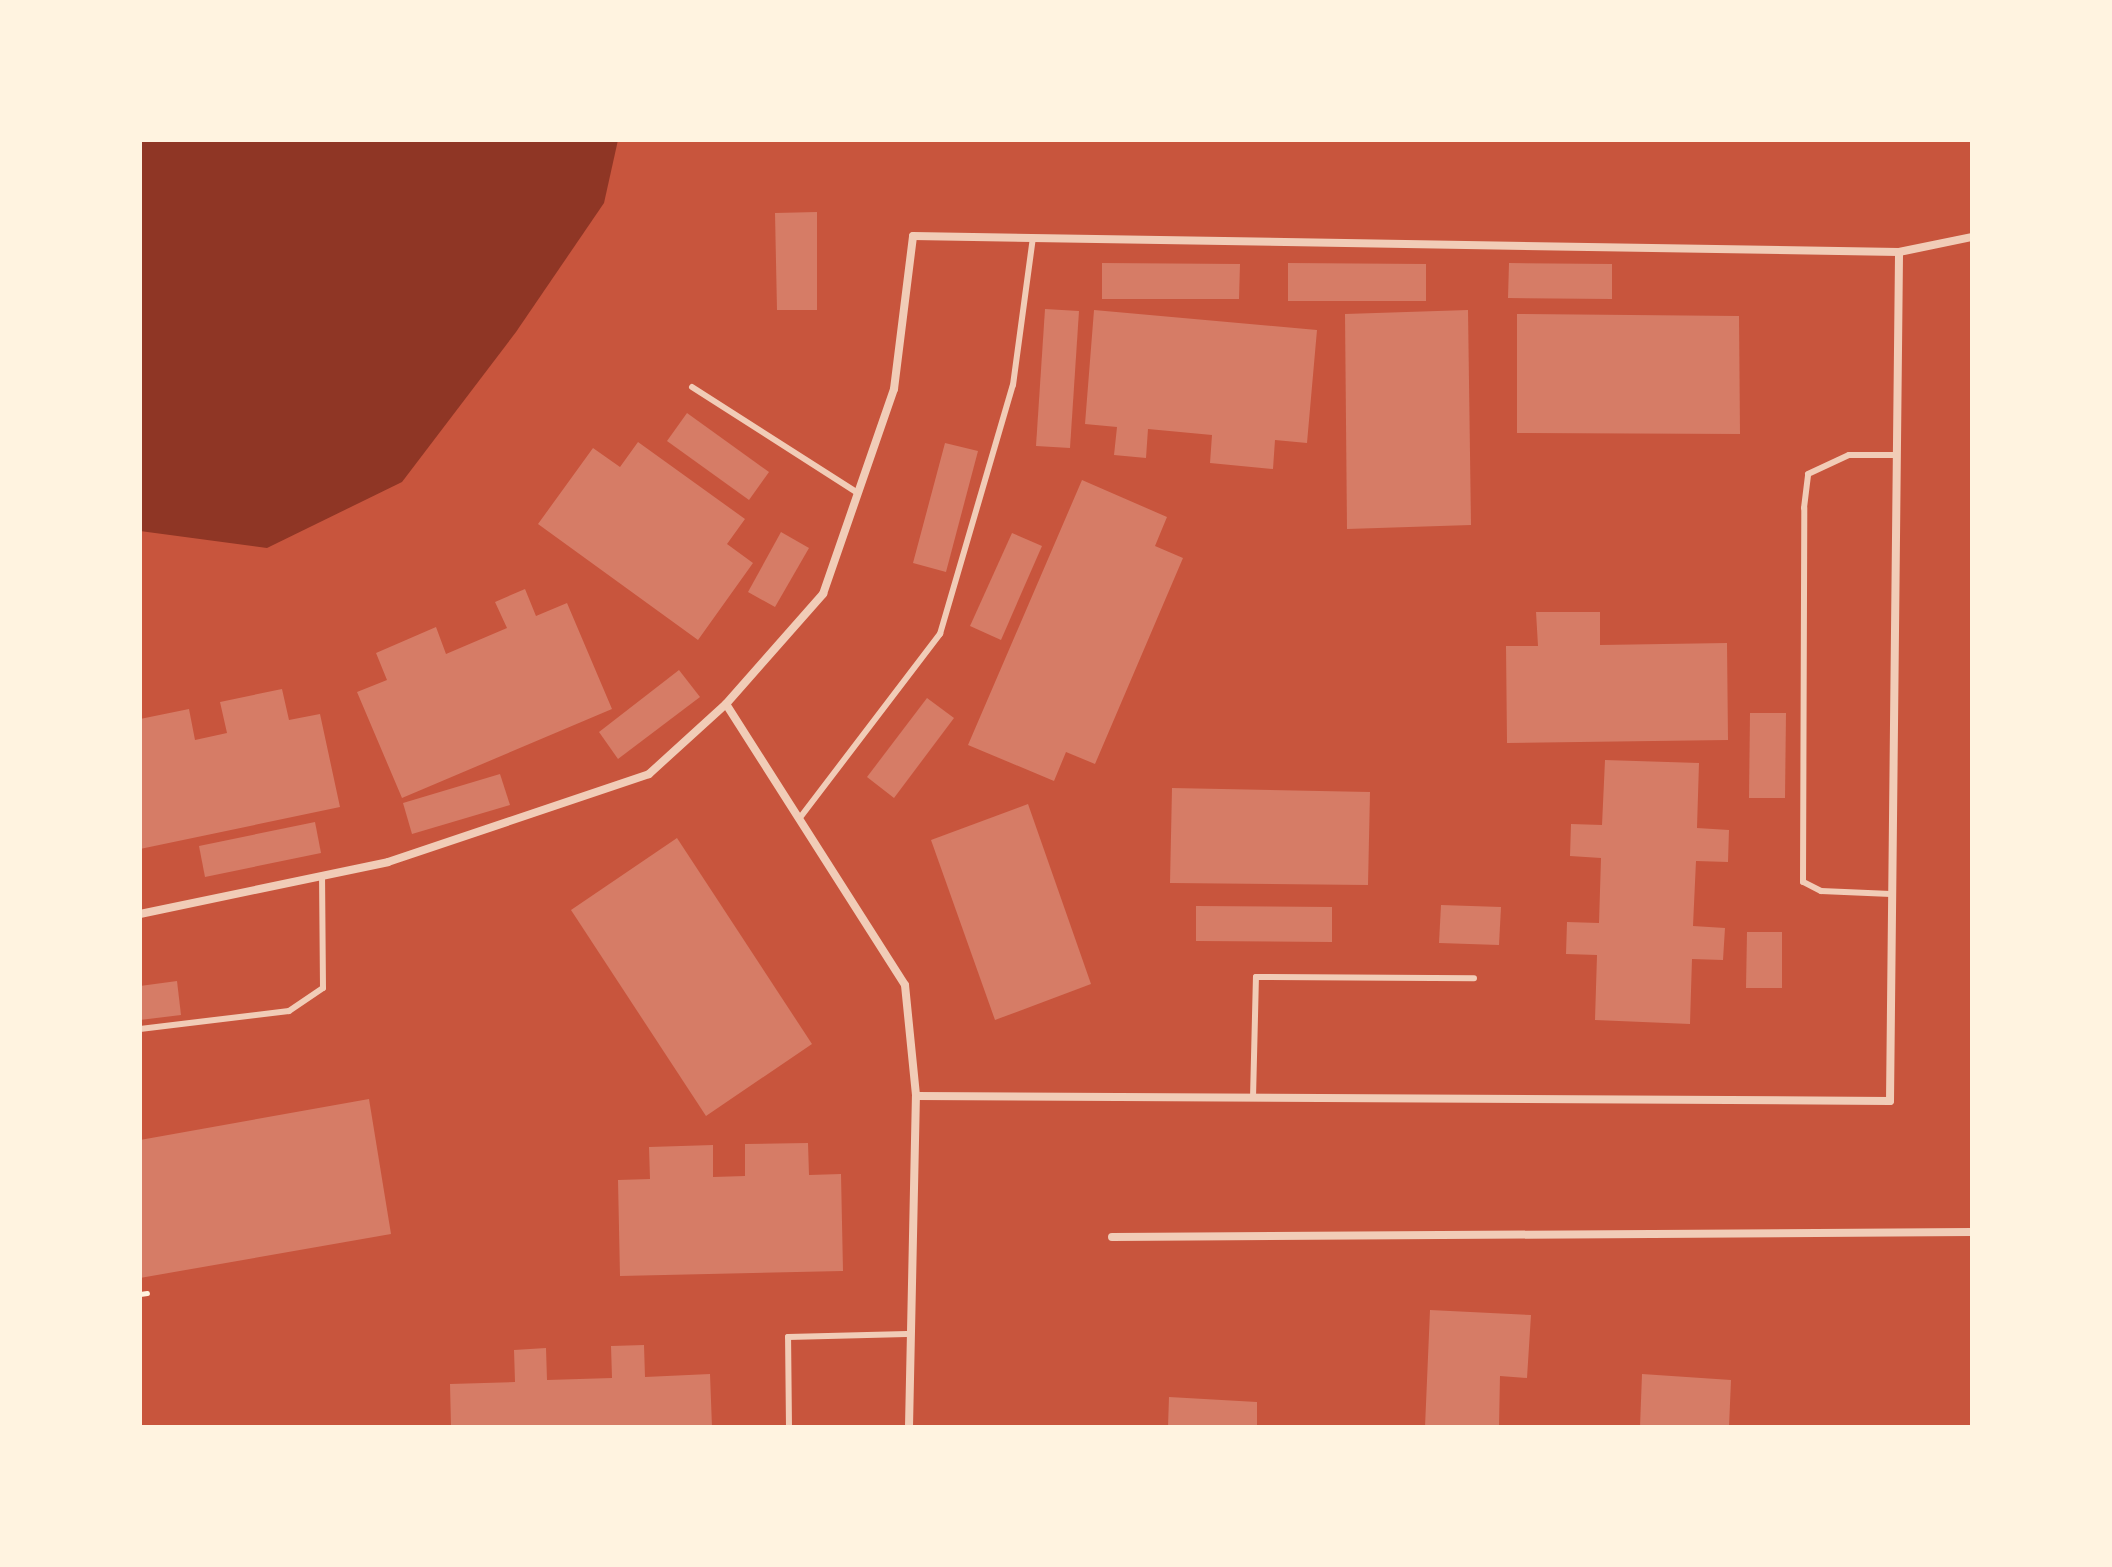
<!DOCTYPE html>
<style>
body{margin:0}
#map{position:relative;width:2112px;height:1567px;overflow:hidden;background:#c8553d;font-family:"PT Serif",serif}
div>[style]{position:absolute}
.water>*{inset:0;background:#8f3625}
.building>*{inset:0;background:#d67c66}
.path>*{height:5px;margin:-2.5px;padding:0 2.5px;transform-origin:2.5px;border-radius:2.5px;background:#fff3e0}
.service>*{height:6px;margin:-3px;padding:0 3px;transform-origin:3px;border-radius:3px;background:#f1ccb7}
.minor>*{height:8px;margin:-4px;padding:0 4px;transform-origin:4px;border-radius:4px;background:#f1ccb7}
span{translate:-50% -50%;white-space:nowrap;text-align:center;line-height:1.15;-webkit-text-stroke:8px #fff3e0;paint-order:stroke}
.frame{position:absolute;inset:0;border:142px solid #fff3e0;pointer-events:none}
</style>
<div id="map">
<div class="water">
<div style="clip-path:polygon(140px 140px,618px 140px,604px 203px,516px 332px,402px 482px,267px 548px,140px 531px)"></div>
</div>
<div class="building">
<div style="clip-path:polygon(817px 212px,817px 310px,777px 310px,775px 213px)"></div>
<div style="clip-path:polygon(1102px 263px,1240px 264px,1239px 299px,1102px 299px)"></div>
<div style="clip-path:polygon(1288px 263px,1426px 264px,1426px 301px,1288px 301px)"></div>
<div style="clip-path:polygon(1509px 263px,1612px 264px,1612px 299px,1508px 298px)"></div>
<div style="clip-path:polygon(1045px 309px,1079px 311px,1070px 448px,1036px 446px)"></div>
<div style="clip-path:polygon(1094px 310px,1317px 330px,1307px 443px,1275px 440px,1273px 469px,1210px 463px,1212px 435px,1148px 429px,1146px 458px,1114px 455px,1117px 427px,1085px 424px)"></div>
<div style="clip-path:polygon(1468px 310px,1471px 525px,1347px 529px,1345px 314px)"></div>
<div style="clip-path:polygon(1517px 314px,1739px 316px,1740px 434px,1517px 433px)"></div>
<div style="clip-path:polygon(687px 413px,769px 472px,749px 500px,667px 441px)"></div>
<div style="clip-path:polygon(638px 442px,745px 519px,727px 544px,753px 563px,698px 640px,538px 524px,593px 448px,620px 467px)"></div>
<div style="clip-path:polygon(945px 443px,978px 451px,946px 572px,913px 563px)"></div>
<div style="clip-path:polygon(1082px 480px,1167px 517px,1155px 546px,1183px 558px,1095px 764px,1066px 752px,1054px 781px,968px 745px)"></div>
<div style="clip-path:polygon(781px 532px,809px 548px,775px 607px,748px 592px)"></div>
<div style="clip-path:polygon(1012px 533px,1042px 546px,1001px 640px,970px 626px)"></div>
<div style="clip-path:polygon(525px 589px,536px 616px,567px 603px,612px 709px,402px 798px,357px 692px,387px 680px,376px 653px,436px 627px,446px 654px,507px 628px,495px 602px)"></div>
<div style="clip-path:polygon(1536px 612px,1600px 612px,1600px 645px,1727px 643px,1728px 740px,1507px 743px,1506px 646px,1538px 646px)"></div>
<div style="clip-path:polygon(679px 670px,700px 697px,618px 759px,599px 732px)"></div>
<div style="clip-path:polygon(282px 689px,289px 720px,320px 714px,340px 807px,140px 849px,140px 719px,189px 709px,195px 740px,227px 733px,220px 702px)"></div>
<div style="clip-path:polygon(927px 698px,954px 718px,894px 798px,867px 777px)"></div>
<div style="clip-path:polygon(1750px 713px,1786px 713px,1785px 798px,1749px 798px)"></div>
<div style="clip-path:polygon(1605px 760px,1699px 763px,1697px 828px,1729px 830px,1728px 862px,1696px 861px,1693px 926px,1725px 928px,1723px 960px,1692px 959px,1690px 1024px,1595px 1020px,1597px 955px,1566px 954px,1567px 922px,1599px 923px,1601px 858px,1570px 856px,1571px 824px,1602px 825px)"></div>
<div style="clip-path:polygon(500px 774px,510px 805px,412px 834px,403px 803px)"></div>
<div style="clip-path:polygon(1172px 788px,1370px 792px,1368px 885px,1170px 883px)"></div>
<div style="clip-path:polygon(1028px 804px,1091px 984px,995px 1020px,931px 840px)"></div>
<div style="clip-path:polygon(315px 822px,321px 853px,205px 877px,199px 846px)"></div>
<div style="clip-path:polygon(677px 838px,812px 1044px,706px 1116px,571px 910px)"></div>
<div style="clip-path:polygon(1441px 905px,1501px 907px,1499px 945px,1439px 943px)"></div>
<div style="clip-path:polygon(1196px 906px,1332px 907px,1332px 942px,1196px 941px)"></div>
<div style="clip-path:polygon(1747px 932px,1782px 932px,1782px 988px,1746px 988px)"></div>
<div style="clip-path:polygon(177px 981px,181px 1015px,140px 1020px,140px 986px)"></div>
<div style="clip-path:polygon(369px 1099px,391px 1234px,140px 1278px,140px 1140px)"></div>
<div style="clip-path:polygon(808px 1143px,809px 1175px,841px 1174px,843px 1271px,620px 1276px,618px 1180px,650px 1179px,649px 1147px,713px 1145px,713px 1177px,745px 1176px,745px 1144px)"></div>
<div style="clip-path:polygon(1430px 1310px,1531px 1315px,1527px 1378px,1500px 1376px,1499px 1427px,1425px 1427px)"></div>
<div style="clip-path:polygon(644px 1345px,645px 1377px,710px 1374px,712px 1427px,451px 1427px,450px 1384px,515px 1382px,514px 1350px,546px 1348px,547px 1380px,612px 1378px,611px 1346px)"></div>
<div style="clip-path:polygon(1642px 1374px,1731px 1380px,1729px 1427px,1640px 1427px)"></div>
<div style="clip-path:polygon(1169px 1397px,1257px 1402px,1257px 1427px,1168px 1427px)"></div>
</div>
<div class="path">
<div style="left:140px;top:1294px;width:7px;rotate:-8deg"></div>
</div>
<div class="service">
<div style="left:692px;top:387px;width:197px;rotate:32.6deg"></div>
<div style="left:799px;top:819px;width:233px;rotate:-52.7deg"></div>
<div style="left:940px;top:634px;width:259px;rotate:-73.7deg"></div>
<div style="left:1013px;top:385px;width:148px;rotate:-82.3deg"></div>
<div style="left:1891px;top:894px;width:70px;rotate:-177.5deg"></div>
<div style="left:1821px;top:891px;width:20px;rotate:-153deg"></div>
<div style="left:1803px;top:882px;width:374px;rotate:-89.8deg"></div>
<div style="left:1804px;top:508px;width:34px;rotate:-83deg"></div>
<div style="left:1808px;top:474px;width:45px;rotate:-24.9deg"></div>
<div style="left:1849px;top:455px;width:47px"></div>
<div style="left:140px;top:1029px;width:150px;rotate:-6.9deg"></div>
<div style="left:289px;top:1011px;width:41px;rotate:-34.1deg"></div>
<div style="left:323px;top:988px;width:111px;rotate:-90.5deg"></div>
<div style="left:1253px;top:1098px;width:121px;rotate:-88.6deg"></div>
<div style="left:1256px;top:977px;width:218px;rotate:0.3deg"></div>
<div style="left:789px;top:1427px;width:90px;rotate:-90.6deg"></div>
<div style="left:788px;top:1337px;width:119px;rotate:-1.4deg"></div>
</div>
<div class="minor">
<div style="left:726px;top:704px;width:333px;rotate:57.5deg"></div>
<div style="left:905px;top:985px;width:112px;rotate:84.3deg"></div>
<div style="left:140px;top:914px;width:253px;rotate:-11.8deg"></div>
<div style="left:388px;top:862px;width:275px;rotate:-18.6deg"></div>
<div style="left:649px;top:774px;width:104px;rotate:-42.3deg"></div>
<div style="left:726px;top:704px;width:147px;rotate:-48.6deg"></div>
<div style="left:823px;top:594px;width:217px;rotate:-70.9deg"></div>
<div style="left:894px;top:389px;width:154px;rotate:-82.9deg"></div>
<div style="left:913px;top:236px;width:986px;rotate:0.93deg"></div>
<div style="left:1899px;top:252px;width:75px;rotate:-11.6deg"></div>
<div style="left:1112px;top:1237px;width:860px;rotate:-0.33deg"></div>
<div style="left:909px;top:1427px;width:331px;rotate:-88.8deg"></div>
<div style="left:916px;top:1096px;width:974px;rotate:0.29deg"></div>
<div style="left:1890px;top:1101px;width:849px;rotate:-89.39deg"></div>
</div>
<div class="frame"></div>
</div>
